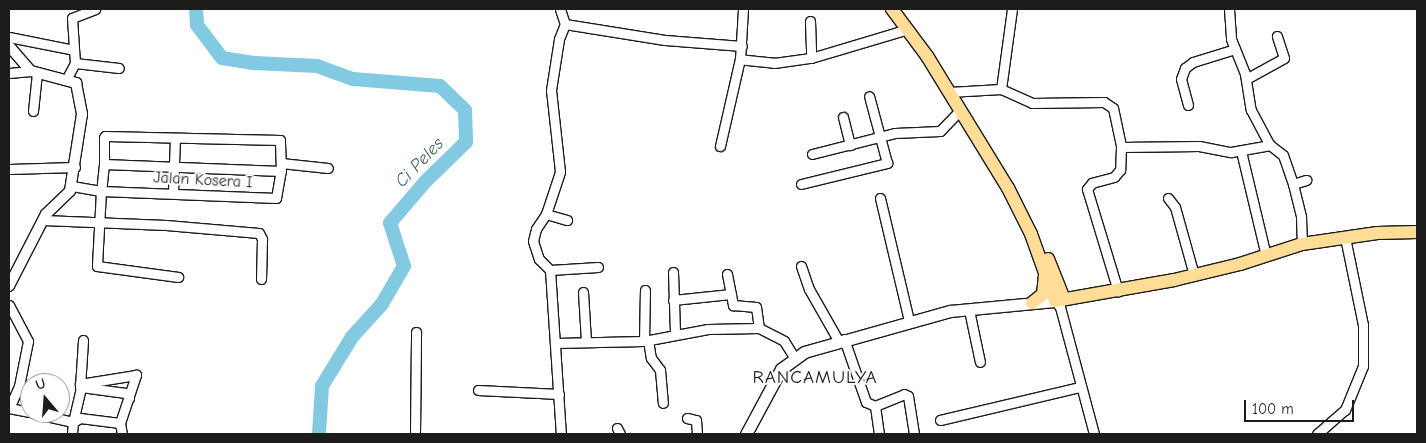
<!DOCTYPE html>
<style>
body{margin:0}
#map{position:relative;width:1426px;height:443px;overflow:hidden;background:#fff;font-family:"Comic Neue",sans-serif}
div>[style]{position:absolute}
.river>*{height:14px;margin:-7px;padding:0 7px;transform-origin:7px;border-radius:7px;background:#81cae1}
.roads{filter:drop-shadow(1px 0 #1c1c1c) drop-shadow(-1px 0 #1c1c1c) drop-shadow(0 1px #1c1c1c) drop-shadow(0 -1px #1c1c1c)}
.minor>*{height:9px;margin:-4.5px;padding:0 4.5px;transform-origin:4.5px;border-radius:4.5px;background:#fff}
.tertiary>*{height:10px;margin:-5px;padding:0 5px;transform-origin:5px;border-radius:5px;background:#fff}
.secondary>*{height:11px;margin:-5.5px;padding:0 5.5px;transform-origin:5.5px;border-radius:5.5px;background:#fff}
.primary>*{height:12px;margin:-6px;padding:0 6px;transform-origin:6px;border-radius:6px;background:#ffdd96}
span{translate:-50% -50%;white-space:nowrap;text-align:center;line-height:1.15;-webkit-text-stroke:4px #fff;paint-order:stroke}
.street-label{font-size:16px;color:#1c1c1c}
.water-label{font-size:18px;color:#44626b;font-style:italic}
.quarter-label{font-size:19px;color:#1c1c1c;letter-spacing:1px}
.frame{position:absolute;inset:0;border:10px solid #1c1c1c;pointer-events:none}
.north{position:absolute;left:20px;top:373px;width:50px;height:50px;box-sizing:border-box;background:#fff;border:1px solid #a4a4a4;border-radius:50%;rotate:342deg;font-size:14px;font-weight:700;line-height:20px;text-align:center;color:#1c1c1c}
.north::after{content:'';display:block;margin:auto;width:18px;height:22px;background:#1c1c1c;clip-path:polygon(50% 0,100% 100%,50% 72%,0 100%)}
.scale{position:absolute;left:1244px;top:400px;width:110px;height:22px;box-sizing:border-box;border:2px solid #1c1c1c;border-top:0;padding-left:6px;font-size:15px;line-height:18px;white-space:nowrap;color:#1c1c1c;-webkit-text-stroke:4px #fff;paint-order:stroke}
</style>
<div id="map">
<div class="river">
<div style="left:196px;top:9px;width:16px;rotate:86deg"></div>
<div style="left:197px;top:25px;width:41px;rotate:52.9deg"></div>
<div style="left:222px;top:58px;width:32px;rotate:9deg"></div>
<div style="left:254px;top:63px;width:63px;rotate:2.7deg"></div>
<div style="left:317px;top:66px;width:38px;rotate:20deg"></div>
<div style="left:353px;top:79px;width:87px;rotate:4.6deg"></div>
<div style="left:440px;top:86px;width:35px;rotate:44deg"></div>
<div style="left:465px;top:110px;width:32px;rotate:88deg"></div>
<div style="left:466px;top:142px;width:57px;rotate:135.7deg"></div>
<div style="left:425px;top:182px;width:54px;rotate:130.5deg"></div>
<div style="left:390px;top:223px;width:45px;rotate:72deg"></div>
<div style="left:404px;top:266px;width:44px;rotate:120.1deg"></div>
<div style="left:382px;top:304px;width:45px;rotate:132.3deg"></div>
<div style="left:352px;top:337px;width:57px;rotate:121.5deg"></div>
<div style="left:322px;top:386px;width:48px;rotate:93.6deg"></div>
</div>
<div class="roads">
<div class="minor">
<div style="left:560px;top:9px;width:16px;rotate:72deg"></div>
<div style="left:565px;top:24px;width:16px;rotate:112deg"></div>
<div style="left:559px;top:39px;width:52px;rotate:98.9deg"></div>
<div style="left:551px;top:90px;width:82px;rotate:83.7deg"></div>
<div style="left:560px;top:172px;width:44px;rotate:108.4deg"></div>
<div style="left:546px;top:214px;width:18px;rotate:124deg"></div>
<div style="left:536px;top:229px;width:12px;rotate:104deg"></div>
<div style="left:533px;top:241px;width:19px;rotate:72deg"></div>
<div style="left:539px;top:259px;width:16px;rotate:45deg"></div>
<div style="left:550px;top:270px;width:164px;rotate:86.2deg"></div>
<div style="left:743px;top:9px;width:50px;rotate:93.4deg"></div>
<div style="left:740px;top:59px;width:7px;rotate:8deg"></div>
<div style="left:747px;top:60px;width:27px;rotate:6deg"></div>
<div style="left:774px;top:63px;width:37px;rotate:-8deg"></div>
<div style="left:811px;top:58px;width:101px;rotate:-16.6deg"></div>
<div style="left:1012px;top:9px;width:81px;rotate:97.8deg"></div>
<div style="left:1001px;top:89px;width:34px;rotate:24deg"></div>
<div style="left:1032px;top:103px;width:72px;rotate:-0.8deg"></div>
<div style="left:1104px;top:102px;width:11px;rotate:34deg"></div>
<div style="left:1113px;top:108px;width:40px;rotate:78deg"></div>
<div style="left:1121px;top:147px;width:23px;rotate:92deg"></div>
<div style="left:1120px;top:170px;width:9px;rotate:131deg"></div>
<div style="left:1114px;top:177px;width:23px;rotate:165deg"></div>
<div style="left:1092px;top:183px;width:8px;rotate:130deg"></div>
<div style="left:1087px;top:189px;width:107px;rotate:73.1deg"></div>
<div style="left:1229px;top:9px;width:30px;rotate:86deg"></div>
<div style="left:1231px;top:39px;width:38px;rotate:68deg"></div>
<div style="left:1245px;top:74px;width:36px;rotate:81deg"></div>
<div style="left:1251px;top:110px;width:40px;rotate:62deg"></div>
<div style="left:1270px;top:145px;width:16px;rotate:38deg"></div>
<div style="left:1283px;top:155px;width:31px;rotate:71deg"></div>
<div style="left:1293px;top:184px;width:14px;rotate:-17deg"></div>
<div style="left:810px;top:21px;width:37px;rotate:88deg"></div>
<div style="left:565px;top:24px;width:101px;rotate:9.1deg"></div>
<div style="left:665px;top:40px;width:77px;rotate:4.5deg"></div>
<div style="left:9px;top:37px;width:66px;rotate:11.3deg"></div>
<div style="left:75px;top:63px;width:45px;rotate:-93.8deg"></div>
<div style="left:72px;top:18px;width:25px;rotate:-21deg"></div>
<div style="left:9px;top:73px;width:22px;rotate:-5deg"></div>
<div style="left:67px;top:78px;width:17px;rotate:-62deg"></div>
<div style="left:75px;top:63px;width:44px;rotate:6.5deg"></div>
<div style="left:1246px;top:79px;width:43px;rotate:-28.9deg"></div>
<div style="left:1284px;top:58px;width:23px;rotate:-108deg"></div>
<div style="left:949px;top:92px;width:52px;rotate:-3.3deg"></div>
<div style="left:1188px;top:105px;width:27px;rotate:-105deg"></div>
<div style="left:1181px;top:79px;width:12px;rotate:-70deg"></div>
<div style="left:1185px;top:68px;width:10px;rotate:-37deg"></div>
<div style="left:1193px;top:62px;width:44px;rotate:-17.2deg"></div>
<div style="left:33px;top:111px;width:39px;rotate:-84deg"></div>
<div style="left:843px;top:117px;width:29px;rotate:76deg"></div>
<div style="left:720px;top:146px;width:89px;rotate:-77.1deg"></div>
<div style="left:1121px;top:147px;width:78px;rotate:-0.7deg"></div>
<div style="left:1199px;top:146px;width:33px;rotate:11deg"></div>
<div style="left:1231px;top:152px;width:40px;rotate:-10deg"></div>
<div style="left:1241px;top:151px;width:108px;rotate:76.6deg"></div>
<div style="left:812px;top:154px;width:86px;rotate:-14.2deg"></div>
<div style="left:895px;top:133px;width:45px;rotate:-2.5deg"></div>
<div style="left:940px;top:131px;width:29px;rotate:-46deg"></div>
<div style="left:281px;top:163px;width:47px;rotate:6.1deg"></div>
<div style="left:104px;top:164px;width:177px;rotate:2.3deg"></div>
<div style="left:9px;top:169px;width:66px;rotate:-1.7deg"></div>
<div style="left:801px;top:184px;width:89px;rotate:-13.7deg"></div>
<div style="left:887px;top:163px;width:69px;rotate:-105deg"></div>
<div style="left:1293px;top:184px;width:34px;rotate:76deg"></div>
<div style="left:1301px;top:217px;width:27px;rotate:88deg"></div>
<div style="left:72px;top:186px;width:29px;rotate:10deg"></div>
<div style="left:101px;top:191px;width:175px;rotate:2.3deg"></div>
<div style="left:276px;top:198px;width:27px;rotate:-80deg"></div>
<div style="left:281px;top:171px;width:31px;rotate:-92deg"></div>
<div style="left:280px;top:140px;width:175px;rotate:-178.7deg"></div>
<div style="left:105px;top:136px;width:2px;rotate:117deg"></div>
<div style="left:104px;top:138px;width:26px;rotate:90deg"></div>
<div style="left:104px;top:164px;width:27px;rotate:96deg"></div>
<div style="left:101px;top:191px;width:75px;rotate:93.1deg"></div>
<div style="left:97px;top:266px;width:82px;rotate:7.7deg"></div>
<div style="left:173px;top:192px;width:54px;rotate:-87.9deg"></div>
<div style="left:880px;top:198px;width:126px;rotate:76.7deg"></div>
<div style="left:1168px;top:198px;width:11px;rotate:52deg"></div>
<div style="left:1175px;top:207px;width:71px;rotate:74.4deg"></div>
<div style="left:546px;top:214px;width:22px;rotate:16deg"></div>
<div style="left:43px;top:220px;width:123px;rotate:2.3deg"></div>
<div style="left:166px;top:225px;width:93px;rotate:4.9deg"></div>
<div style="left:259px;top:233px;width:7px;rotate:63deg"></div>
<div style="left:262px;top:239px;width:40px;rotate:91.4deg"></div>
<div style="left:801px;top:266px;width:24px;rotate:71deg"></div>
<div style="left:809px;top:289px;width:59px;rotate:60.4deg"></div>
<div style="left:550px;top:270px;width:48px;rotate:-3.6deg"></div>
<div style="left:673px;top:272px;width:61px;rotate:88.1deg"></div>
<div style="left:727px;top:274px;width:32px;rotate:79deg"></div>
<div style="left:733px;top:305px;width:23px;rotate:5deg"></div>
<div style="left:756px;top:307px;width:21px;rotate:82deg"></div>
<div style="left:583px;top:292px;width:49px;rotate:86.5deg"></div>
<div style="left:673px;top:300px;width:58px;rotate:-5.9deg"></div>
<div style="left:1055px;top:301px;width:8px;rotate:50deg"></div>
<div style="left:1060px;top:307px;width:131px;rotate:75deg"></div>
<div style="left:9px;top:305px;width:41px;rotate:62.2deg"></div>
<div style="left:28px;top:341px;width:46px;rotate:101.3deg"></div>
<div style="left:19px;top:386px;width:24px;rotate:114deg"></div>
<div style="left:969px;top:310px;width:53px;rotate:78.1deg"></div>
<div style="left:844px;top:339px;width:67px;rotate:70.8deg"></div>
<div style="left:866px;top:402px;width:10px;rotate:24deg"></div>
<div style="left:875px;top:406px;width:31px;rotate:-22deg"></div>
<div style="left:904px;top:394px;width:4px;rotate:27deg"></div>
<div style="left:908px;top:396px;width:38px;rotate:81deg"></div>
<div style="left:648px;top:340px;width:18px;rotate:81deg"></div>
<div style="left:651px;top:358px;width:15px;rotate:53deg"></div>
<div style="left:660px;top:370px;width:33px;rotate:85deg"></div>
<div style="left:644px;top:341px;width:51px;rotate:-88.9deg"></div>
<div style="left:556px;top:343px;width:88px;rotate:-1.3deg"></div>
<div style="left:644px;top:341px;width:65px;rotate:-10.6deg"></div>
<div style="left:708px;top:329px;width:51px;rotate:-1.1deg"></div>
<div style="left:759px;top:328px;width:28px;rotate:27deg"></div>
<div style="left:784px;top:341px;width:19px;rotate:58deg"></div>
<div style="left:80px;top:387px;width:47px;rotate:-86.3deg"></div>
<div style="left:478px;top:390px;width:81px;rotate:2.8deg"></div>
<div style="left:875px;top:406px;width:28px;rotate:82deg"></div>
<div style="left:9px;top:408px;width:21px;rotate:11deg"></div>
<div style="left:33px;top:413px;width:41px;rotate:12.7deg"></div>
<div style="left:73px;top:422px;width:12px;rotate:95deg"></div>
<div style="left:687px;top:418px;width:9px;rotate:13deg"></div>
<div style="left:696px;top:420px;width:14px;rotate:86deg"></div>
<div style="left:940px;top:420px;width:144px;rotate:-13.3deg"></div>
<div style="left:73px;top:422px;width:8px;rotate:-30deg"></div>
<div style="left:80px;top:418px;width:40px;rotate:7.1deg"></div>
<div style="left:120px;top:423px;width:51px;rotate:-71.6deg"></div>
<div style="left:136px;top:375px;width:57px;rotate:170.9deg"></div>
<div style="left:73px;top:422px;width:36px;rotate:-77deg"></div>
<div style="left:81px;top:387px;width:45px;rotate:7.6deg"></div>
<div style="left:126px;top:393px;width:6px;rotate:59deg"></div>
<div style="left:120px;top:423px;width:11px;rotate:80deg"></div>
<div style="left:617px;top:428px;width:7px;rotate:63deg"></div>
<div style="left:415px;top:434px;width:102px;rotate:-89.4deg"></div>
<div style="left:1317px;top:434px;width:37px;rotate:-41deg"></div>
<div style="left:1345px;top:410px;width:48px;rotate:-67.8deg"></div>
<div style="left:1363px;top:366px;width:41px;rotate:-90deg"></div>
<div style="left:1363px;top:325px;width:90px;rotate:-101.6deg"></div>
</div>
<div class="tertiary">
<div style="left:9px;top:46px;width:33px;rotate:49deg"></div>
<div style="left:31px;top:71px;width:47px;rotate:14.9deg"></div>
<div style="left:76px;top:83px;width:32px;rotate:79deg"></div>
<div style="left:82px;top:114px;width:78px;rotate:98.9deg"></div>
<div style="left:70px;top:191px;width:33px;rotate:136deg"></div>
<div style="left:46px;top:214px;width:81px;rotate:117.2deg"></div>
</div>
<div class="secondary">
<div style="left:746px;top:434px;width:74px;rotate:-61.7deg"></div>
<div style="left:781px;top:369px;width:29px;rotate:-36deg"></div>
<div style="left:804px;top:352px;width:152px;rotate:-15.7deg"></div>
<div style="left:950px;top:311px;width:105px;rotate:-5.4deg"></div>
</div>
<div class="primary">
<div style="left:892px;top:9px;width:59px;rotate:53.3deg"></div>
<div style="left:927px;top:56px;width:155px;rotate:58.5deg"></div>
<div style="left:1008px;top:188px;width:51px;rotate:63.4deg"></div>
<div style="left:1031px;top:234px;width:71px;rotate:70.3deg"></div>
<div style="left:1055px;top:301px;width:121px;rotate:-10deg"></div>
<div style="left:1174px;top:280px;width:68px;rotate:-13.6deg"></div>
<div style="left:1240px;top:264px;width:65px;rotate:-17.9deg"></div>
<div style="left:1302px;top:244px;width:76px;rotate:-8.3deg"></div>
<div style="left:1377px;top:233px;width:40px;rotate:-1.4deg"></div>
<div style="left:1048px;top:259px;width:43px;rotate:68.2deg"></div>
<div style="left:1032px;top:303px;width:14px;rotate:-39deg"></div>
<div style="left:1043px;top:294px;width:18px;rotate:-84deg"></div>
</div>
</div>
<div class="street-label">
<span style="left:203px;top:180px;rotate:3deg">Jalan Kosera I</span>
</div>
<div class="water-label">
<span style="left:420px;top:163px;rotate:-46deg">Ci Peles</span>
</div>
<div class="quarter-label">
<span style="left:815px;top:378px">RANCAMULYA</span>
</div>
<div class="frame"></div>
<div class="north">U</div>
<div class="scale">100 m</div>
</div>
